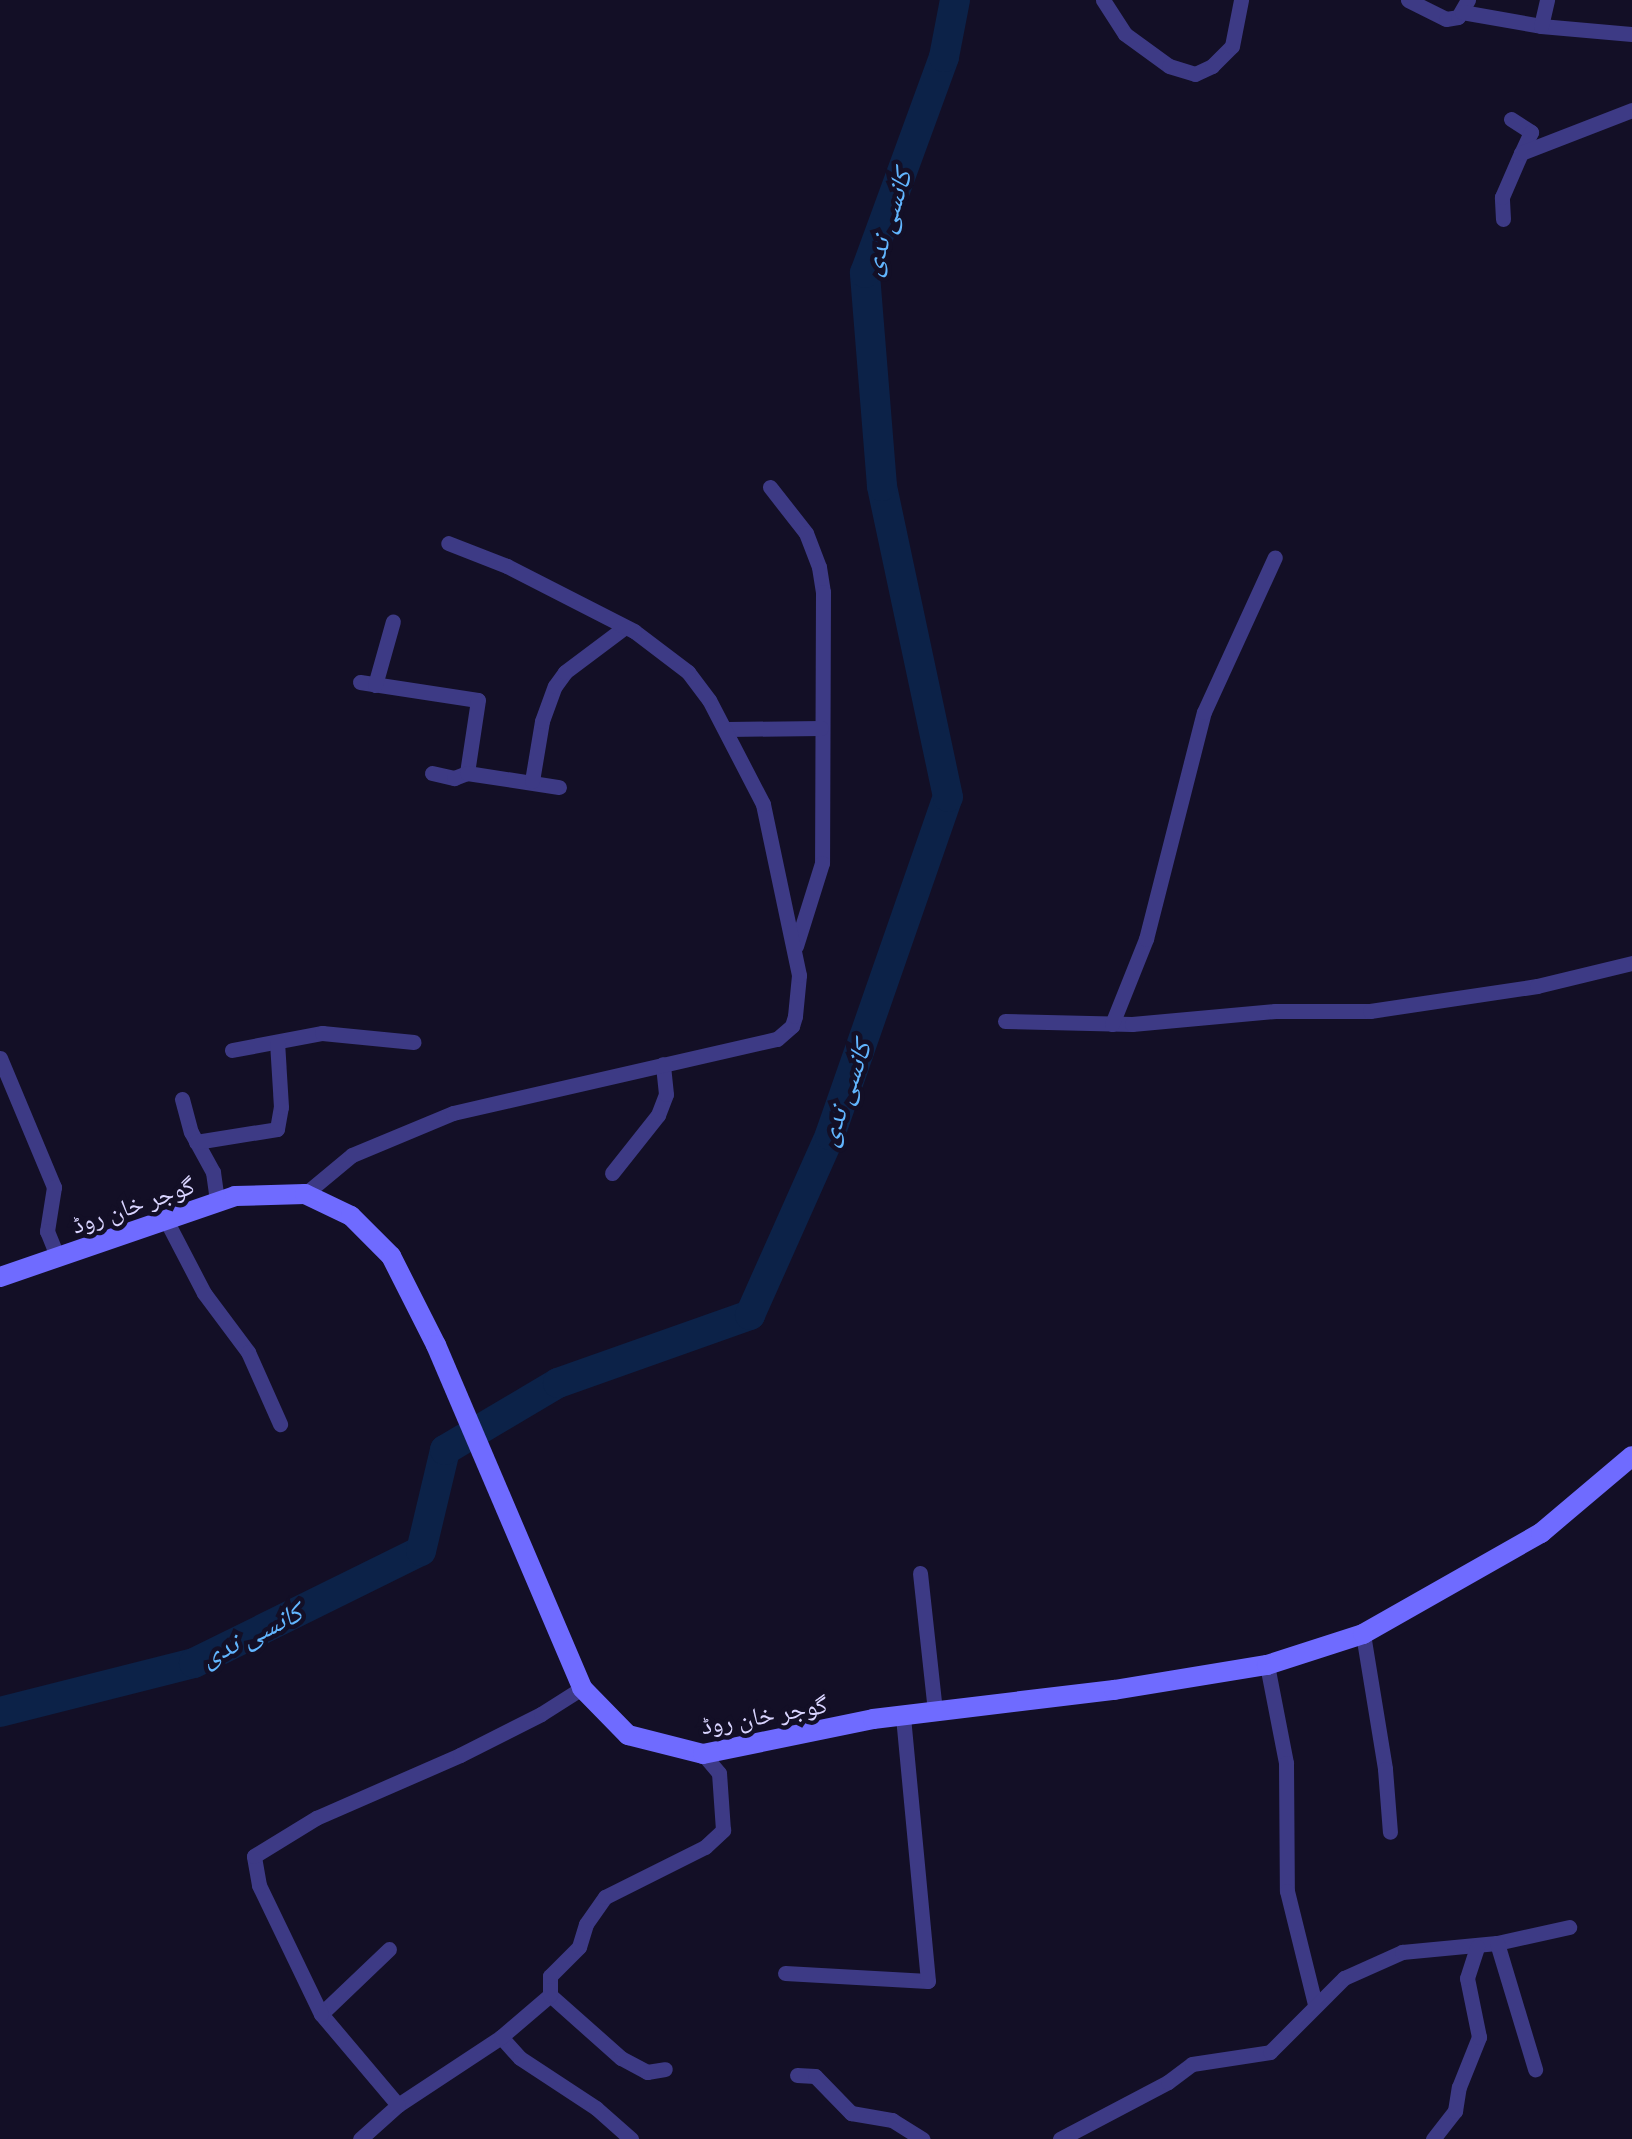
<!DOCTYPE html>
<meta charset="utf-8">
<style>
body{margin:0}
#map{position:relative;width:1632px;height:2139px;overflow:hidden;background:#130f26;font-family:Ubuntu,"Noto Naskh Arabic",sans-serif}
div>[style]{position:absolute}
.river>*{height:30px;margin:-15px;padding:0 15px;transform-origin:15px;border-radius:15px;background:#0c2248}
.street>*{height:15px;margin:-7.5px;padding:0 7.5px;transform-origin:7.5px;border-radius:7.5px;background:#3d3a85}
.secondary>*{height:20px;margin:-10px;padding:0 10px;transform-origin:10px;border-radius:10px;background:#6f6bff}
span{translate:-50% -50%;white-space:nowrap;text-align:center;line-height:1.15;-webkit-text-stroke:9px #130f26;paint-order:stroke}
.street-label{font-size:25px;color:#d9d4ff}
.water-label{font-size:28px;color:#62b6ff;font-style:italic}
</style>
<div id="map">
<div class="river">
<div style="left:0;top:1712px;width:200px;rotate:-14.2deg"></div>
<div style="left:194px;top:1663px;width:253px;rotate:-26.3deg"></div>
<div style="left:421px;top:1551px;width:104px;rotate:-76.6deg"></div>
<div style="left:445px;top:1450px;width:131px;rotate:-30.7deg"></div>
<div style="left:558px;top:1383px;width:204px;rotate:-19.5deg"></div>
<div style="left:750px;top:1315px;width:197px;rotate:-66deg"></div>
<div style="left:830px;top:1135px;width:358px;rotate:-70.8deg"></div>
<div style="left:948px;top:797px;width:318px;rotate:-102deg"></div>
<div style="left:882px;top:486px;width:214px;rotate:-94.6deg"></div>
<div style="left:865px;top:273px;width:230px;rotate:-69.9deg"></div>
<div style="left:944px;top:57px;width:58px;rotate:-79.1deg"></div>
</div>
<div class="street">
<div style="left:1103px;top:0;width:40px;rotate:57.1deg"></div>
<div style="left:1125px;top:34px;width:54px;rotate:36deg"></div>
<div style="left:1169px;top:66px;width:27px;rotate:17deg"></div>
<div style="left:1195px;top:74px;width:19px;rotate:-25deg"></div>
<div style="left:1212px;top:66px;width:28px;rotate:-45deg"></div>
<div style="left:1232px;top:46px;width:47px;rotate:-78.9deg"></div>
<div style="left:1408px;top:0;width:42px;rotate:26.6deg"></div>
<div style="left:1446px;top:19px;width:12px;rotate:-9deg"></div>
<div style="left:1458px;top:17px;width:20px;rotate:-60deg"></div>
<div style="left:1462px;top:12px;width:80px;rotate:10deg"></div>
<div style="left:1541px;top:26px;width:91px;rotate:5deg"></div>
<div style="left:1541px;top:26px;width:27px;rotate:-77deg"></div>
<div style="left:1511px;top:119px;width:24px;rotate:33deg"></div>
<div style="left:1531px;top:132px;width:23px;rotate:115deg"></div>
<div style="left:1503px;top:219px;width:22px;rotate:-93deg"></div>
<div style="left:1502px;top:197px;width:48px;rotate:-66.6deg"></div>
<div style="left:1521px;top:153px;width:119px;rotate:-21.2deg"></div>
<div style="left:770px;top:487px;width:58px;rotate:52deg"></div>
<div style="left:806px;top:533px;width:36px;rotate:69deg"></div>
<div style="left:819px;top:567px;width:25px;rotate:81deg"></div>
<div style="left:823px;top:592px;width:271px;rotate:90.2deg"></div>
<div style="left:822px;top:863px;width:87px;rotate:107.4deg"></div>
<div style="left:360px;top:682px;width:119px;rotate:8.7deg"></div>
<div style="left:478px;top:700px;width:74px;rotate:98.6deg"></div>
<div style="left:375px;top:685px;width:66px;rotate:-74.3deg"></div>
<div style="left:727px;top:729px;width:94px;rotate:-0.6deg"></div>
<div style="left:432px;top:773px;width:23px;rotate:13deg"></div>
<div style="left:454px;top:778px;width:14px;rotate:-21deg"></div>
<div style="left:467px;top:773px;width:93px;rotate:8.7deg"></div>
<div style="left:532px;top:781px;width:61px;rotate:-80.5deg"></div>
<div style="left:542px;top:721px;width:37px;rotate:-70deg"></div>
<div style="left:555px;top:686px;width:17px;rotate:-54deg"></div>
<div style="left:565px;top:672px;width:75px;rotate:-36.9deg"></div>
<div style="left:1005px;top:1021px;width:127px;rotate:1.4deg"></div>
<div style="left:1132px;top:1024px;width:144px;rotate:-5.2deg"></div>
<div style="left:1275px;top:1011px;width:95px"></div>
<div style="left:1370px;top:1011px;width:169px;rotate:-8.5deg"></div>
<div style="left:1537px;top:986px;width:98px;rotate:-13.6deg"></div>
<div style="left:1112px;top:1024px;width:92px;rotate:-68.2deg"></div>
<div style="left:1146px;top:939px;width:234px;rotate:-75.7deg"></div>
<div style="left:1204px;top:712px;width:170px;rotate:-65.4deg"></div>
<div style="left:232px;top:1050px;width:92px;rotate:-10.7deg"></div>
<div style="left:322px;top:1033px;width:92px;rotate:5.6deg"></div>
<div style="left:0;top:1058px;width:140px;rotate:67.3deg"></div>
<div style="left:54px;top:1187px;width:45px;rotate:99deg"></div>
<div style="left:47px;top:1231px;width:29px;rotate:68deg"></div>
<div style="left:182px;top:1099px;width:34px;rotate:75deg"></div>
<div style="left:191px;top:1132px;width:46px;rotate:61.2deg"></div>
<div style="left:213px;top:1172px;width:30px;rotate:82deg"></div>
<div style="left:196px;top:1142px;width:82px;rotate:-9.1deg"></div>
<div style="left:277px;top:1129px;width:22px;rotate:-80deg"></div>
<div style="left:281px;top:1107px;width:65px;rotate:-93.5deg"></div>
<div style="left:612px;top:1173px;width:74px;rotate:-51.6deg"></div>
<div style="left:658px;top:1115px;width:22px;rotate:-69deg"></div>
<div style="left:666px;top:1094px;width:30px;rotate:-96deg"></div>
<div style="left:305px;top:1194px;width:61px;rotate:-39.7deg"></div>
<div style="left:352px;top:1155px;width:109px;rotate:-22.6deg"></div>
<div style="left:453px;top:1113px;width:332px;rotate:-12.9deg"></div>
<div style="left:777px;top:1039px;width:20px;rotate:-41deg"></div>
<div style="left:792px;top:1026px;width:10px;rotate:-73deg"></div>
<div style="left:795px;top:1016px;width:41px;rotate:-84.4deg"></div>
<div style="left:799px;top:975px;width:175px;rotate:-101.9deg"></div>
<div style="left:763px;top:804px;width:117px;rotate:-117.4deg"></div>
<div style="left:709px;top:700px;width:35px;rotate:-127deg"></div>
<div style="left:688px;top:672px;width:68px;rotate:-142.8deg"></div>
<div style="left:634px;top:631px;width:143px;rotate:-152.9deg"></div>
<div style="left:507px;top:566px;width:63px;rotate:-158.7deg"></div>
<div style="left:166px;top:1220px;width:82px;rotate:62.5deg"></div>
<div style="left:204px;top:1293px;width:74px;rotate:53.3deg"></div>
<div style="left:248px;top:1352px;width:79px;rotate:66deg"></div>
<div style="left:920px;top:1573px;width:140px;rotate:83.8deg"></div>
<div style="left:1363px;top:1634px;width:137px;rotate:80.7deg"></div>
<div style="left:1385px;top:1769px;width:63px;rotate:85.5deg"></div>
<div style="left:1267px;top:1665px;width:100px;rotate:79deg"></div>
<div style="left:1286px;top:1763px;width:128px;rotate:89.6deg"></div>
<div style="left:1287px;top:1891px;width:116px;rotate:76.1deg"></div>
<div style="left:1497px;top:1943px;width:74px;rotate:-12.5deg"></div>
<div style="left:785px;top:1973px;width:143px;rotate:3.2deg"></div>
<div style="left:928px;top:1981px;width:266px;rotate:-95.4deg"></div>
<div style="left:550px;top:1995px;width:95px;rotate:41.6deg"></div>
<div style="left:621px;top:2058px;width:30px;rotate:28deg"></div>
<div style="left:647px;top:2072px;width:18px;rotate:-9deg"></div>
<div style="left:321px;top:2014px;width:94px;rotate:-43.7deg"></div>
<div style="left:501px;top:2037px;width:28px;rotate:48deg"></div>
<div style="left:520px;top:2058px;width:91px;rotate:33.3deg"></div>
<div style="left:596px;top:2108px;width:47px;rotate:41.5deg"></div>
<div style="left:797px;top:2075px;width:18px;rotate:3deg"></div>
<div style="left:815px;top:2076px;width:52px;rotate:45.8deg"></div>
<div style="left:851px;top:2113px;width:42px;rotate:9.7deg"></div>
<div style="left:892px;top:2120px;width:36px;rotate:32deg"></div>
<div style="left:398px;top:2105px;width:123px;rotate:-33.4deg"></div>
<div style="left:501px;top:2037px;width:65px;rotate:-40.6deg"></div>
<div style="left:550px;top:1995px;width:19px;rotate:-90deg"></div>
<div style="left:550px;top:1976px;width:41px;rotate:-45deg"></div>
<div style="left:579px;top:1947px;width:24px;rotate:-73deg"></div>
<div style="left:586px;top:1924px;width:33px;rotate:-55deg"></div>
<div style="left:605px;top:1897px;width:112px;rotate:-26.6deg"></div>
<div style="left:705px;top:1847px;width:25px;rotate:-43deg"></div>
<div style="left:723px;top:1830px;width:57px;rotate:-94deg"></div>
<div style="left:719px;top:1773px;width:25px;rotate:-130deg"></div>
<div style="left:360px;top:2139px;width:51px;rotate:-41.8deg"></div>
<div style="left:398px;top:2105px;width:119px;rotate:-130.2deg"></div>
<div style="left:321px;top:2014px;width:143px;rotate:-115.7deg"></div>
<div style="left:259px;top:1885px;width:29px;rotate:-100deg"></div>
<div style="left:254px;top:1856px;width:73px;rotate:-31.5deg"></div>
<div style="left:316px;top:1818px;width:157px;rotate:-23.6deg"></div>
<div style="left:460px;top:1755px;width:91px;rotate:-26.8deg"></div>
<div style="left:541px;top:1714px;width:49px;rotate:-32.4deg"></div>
<div style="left:1060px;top:2139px;width:122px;rotate:-27.8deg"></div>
<div style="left:1168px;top:2082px;width:30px;rotate:-37deg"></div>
<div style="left:1192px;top:2064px;width:79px;rotate:-8.7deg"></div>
<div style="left:1270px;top:2052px;width:105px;rotate:-45deg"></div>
<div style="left:1344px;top:1978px;width:64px;rotate:-24.1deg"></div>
<div style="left:1402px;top:1952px;width:95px;rotate:-5.4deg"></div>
<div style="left:1497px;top:1943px;width:132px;rotate:73.2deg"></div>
<div style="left:1433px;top:2139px;width:36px;rotate:-52deg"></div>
<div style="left:1455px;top:2111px;width:24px;rotate:-81deg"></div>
<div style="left:1459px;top:2087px;width:54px;rotate:-68.2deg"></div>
<div style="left:1479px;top:2037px;width:60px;rotate:-101.5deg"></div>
<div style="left:1467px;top:1978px;width:33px;rotate:-72deg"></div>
</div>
<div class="secondary">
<div style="left:0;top:1277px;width:249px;rotate:-19deg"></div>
<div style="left:235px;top:1196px;width:70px;rotate:-1.6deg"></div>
<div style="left:305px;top:1194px;width:51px;rotate:25.6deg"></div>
<div style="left:351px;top:1216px;width:57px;rotate:45deg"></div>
<div style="left:391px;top:1256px;width:100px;rotate:63.2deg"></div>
<div style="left:436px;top:1345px;width:373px;rotate:66.9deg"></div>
<div style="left:582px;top:1688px;width:66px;rotate:45.6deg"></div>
<div style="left:628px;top:1735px;width:77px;rotate:14.2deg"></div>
<div style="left:703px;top:1754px;width:174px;rotate:-11.6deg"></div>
<div style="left:873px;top:1719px;width:243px;rotate:-6.9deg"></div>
<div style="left:1114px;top:1690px;width:155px;rotate:-9.3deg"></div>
<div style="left:1267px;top:1665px;width:101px;rotate:-17.9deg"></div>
<div style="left:1363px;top:1634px;width:205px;rotate:-29.6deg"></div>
<div style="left:1541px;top:1533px;width:119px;rotate:-40.2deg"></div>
</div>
<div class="street-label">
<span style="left:133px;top:1205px;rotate:-19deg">گوجر خان روڈ</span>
<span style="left:764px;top:1715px;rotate:-10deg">گوجر خان روڈ</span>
</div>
<div class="water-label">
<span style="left:886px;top:222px;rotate:-72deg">کانسی ندی</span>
<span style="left:844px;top:1093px;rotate:-70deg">کانسی ندی</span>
<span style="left:251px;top:1634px;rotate:-26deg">کانسی ندی</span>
</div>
</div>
